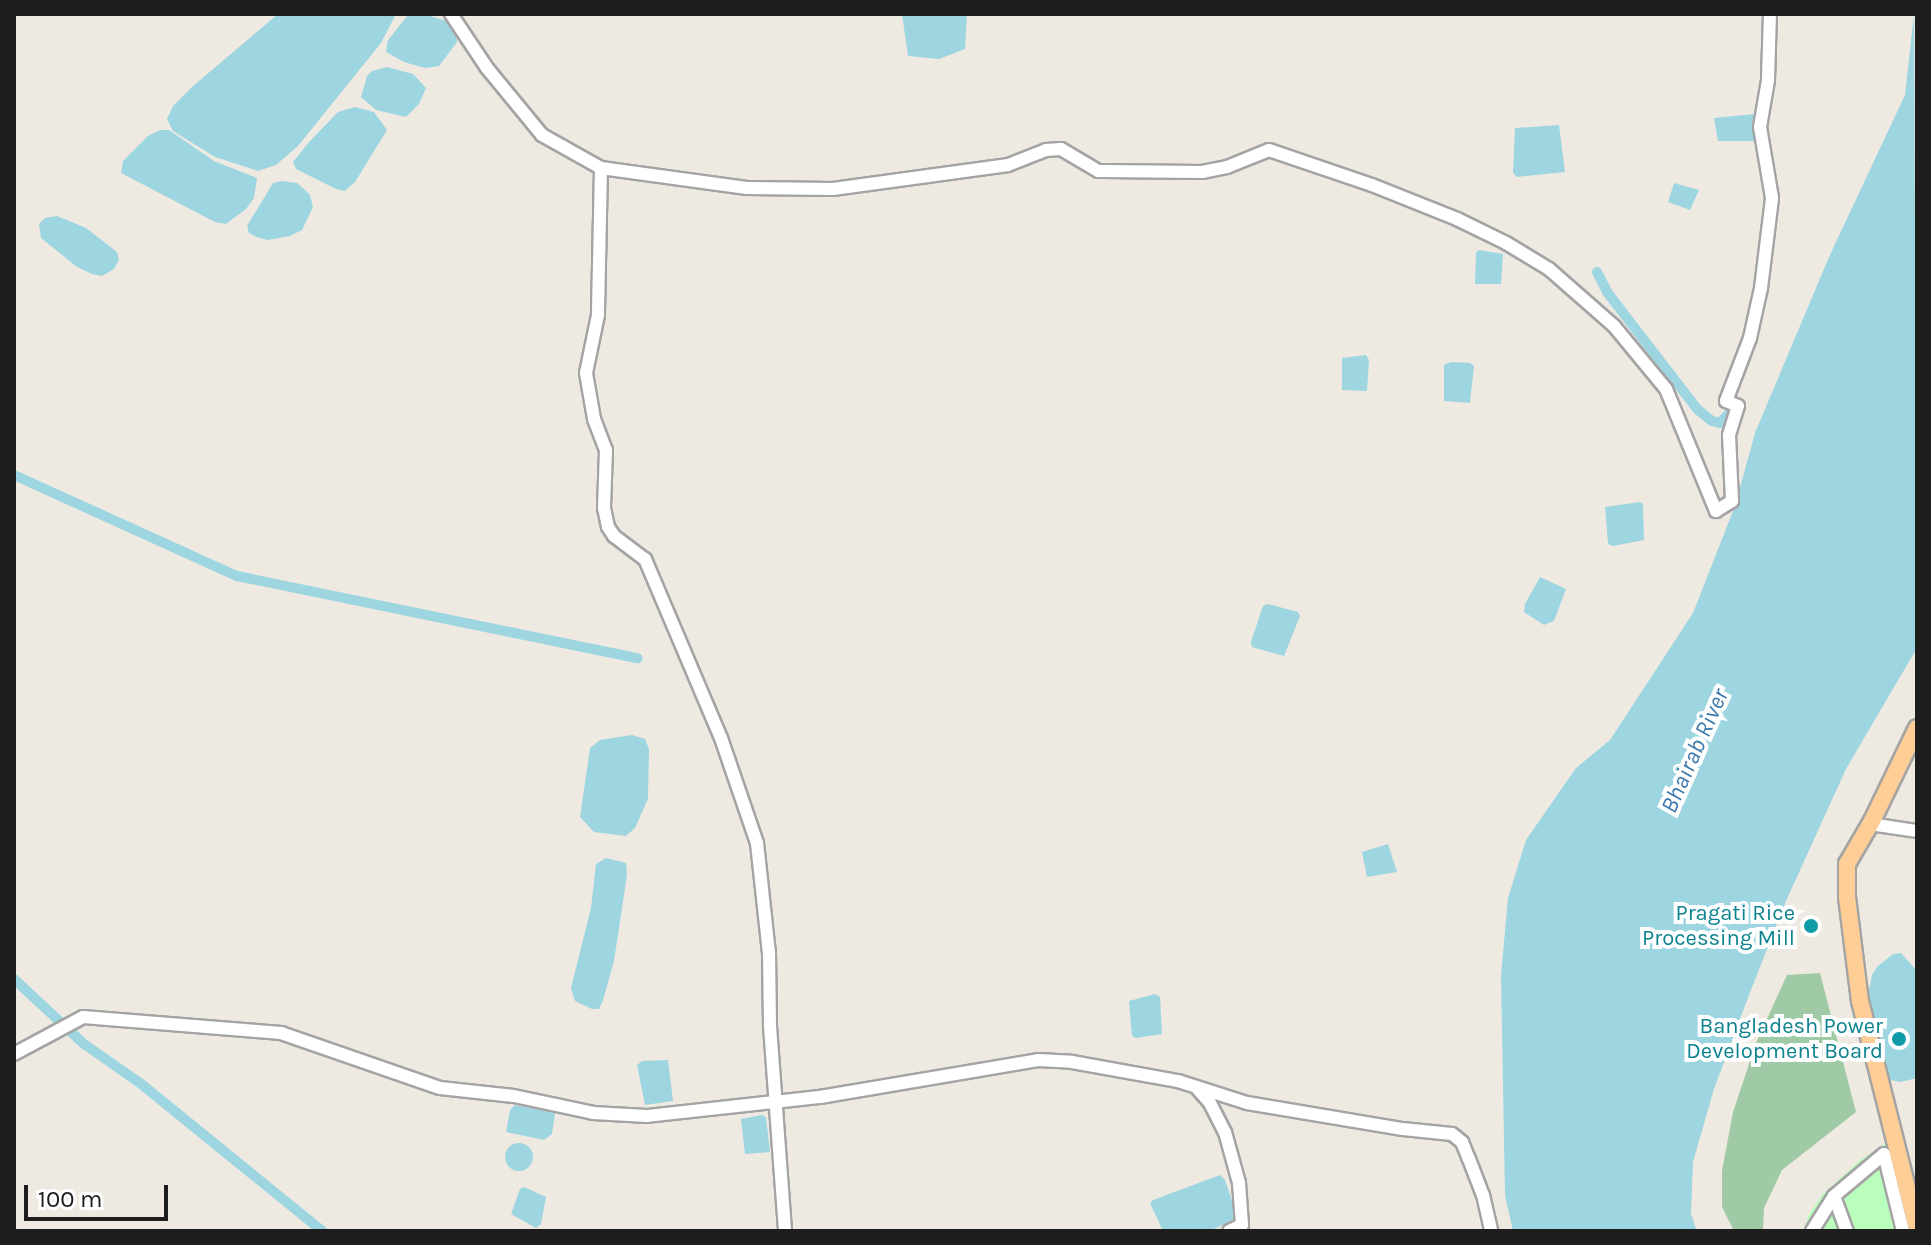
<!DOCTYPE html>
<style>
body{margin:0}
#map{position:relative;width:1931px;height:1245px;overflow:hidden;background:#efeae1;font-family:Karla,sans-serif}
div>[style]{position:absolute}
.cemetery>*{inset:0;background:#a0caa5}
.park>*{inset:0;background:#b9febc}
.water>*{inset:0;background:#9dd5e1}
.round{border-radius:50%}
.canal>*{height:10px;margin:-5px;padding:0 5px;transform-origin:5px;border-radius:5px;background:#9dd5e1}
.roads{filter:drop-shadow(2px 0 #a4a4a4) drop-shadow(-2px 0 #a4a4a4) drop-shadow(0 2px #a4a4a4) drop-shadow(0 -2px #a4a4a4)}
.minor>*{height:12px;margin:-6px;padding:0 6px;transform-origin:6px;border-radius:6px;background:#fff}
.major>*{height:16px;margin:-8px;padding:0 8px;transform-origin:8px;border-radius:8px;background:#ffce96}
.dots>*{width:22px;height:22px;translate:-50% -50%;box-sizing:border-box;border:4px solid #fff;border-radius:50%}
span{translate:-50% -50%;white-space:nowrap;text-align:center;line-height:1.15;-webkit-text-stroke:8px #fff;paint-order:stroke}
.culture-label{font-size:22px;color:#0d838f}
.right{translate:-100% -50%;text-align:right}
.water-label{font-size:24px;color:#3f7aad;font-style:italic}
.frame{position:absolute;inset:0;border:16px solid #1d1d1d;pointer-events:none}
.scale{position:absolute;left:24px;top:1185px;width:144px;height:36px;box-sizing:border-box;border:4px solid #1d1d1d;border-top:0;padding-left:10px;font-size:24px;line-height:28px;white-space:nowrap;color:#1d1d1d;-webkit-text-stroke:6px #fff;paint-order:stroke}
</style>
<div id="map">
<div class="cemetery">
<div style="clip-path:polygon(1820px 973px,1856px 1112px,1782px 1170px,1764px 1208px,1763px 1231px,1734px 1231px,1722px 1207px,1722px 1171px,1733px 1112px,1756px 1043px,1787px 975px)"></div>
</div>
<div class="park">
<div style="clip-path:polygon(1886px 1143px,1908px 1231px,1805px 1231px,1808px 1216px,1822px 1195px,1859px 1161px)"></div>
</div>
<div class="water">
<div style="clip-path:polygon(278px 14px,396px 14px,381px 43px,298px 146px,276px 165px,258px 171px,215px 157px,173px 131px,167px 119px,173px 106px,193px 86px)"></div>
<div style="clip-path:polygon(409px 14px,424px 14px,456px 24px,457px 42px,439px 66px,425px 68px,404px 62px,386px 52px,388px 40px)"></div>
<div style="clip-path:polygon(902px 14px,967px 14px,965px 49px,939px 59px,908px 56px)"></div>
<div style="clip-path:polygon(1914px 14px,1917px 648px,1846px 769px,1786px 901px,1749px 995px,1714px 1089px,1693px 1162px,1691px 1214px,1697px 1231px,1513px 1231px,1505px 1196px,1501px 975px,1508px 898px,1526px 840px,1576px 768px,1610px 740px,1693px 613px,1735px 506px,1755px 433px,1829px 257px,1905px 95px)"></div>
<div style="clip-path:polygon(387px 67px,413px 74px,426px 88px,419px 104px,406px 117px,376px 110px,361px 97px,367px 76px,372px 71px)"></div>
<div style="clip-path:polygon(355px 107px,374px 112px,387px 130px,355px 182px,345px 191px,336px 189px,296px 169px,293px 162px,310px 141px,338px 112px)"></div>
<div style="clip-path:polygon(1755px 114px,1757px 141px,1718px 141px,1714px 118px)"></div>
<div style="clip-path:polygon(1559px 125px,1565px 172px,1517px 177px,1513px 173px,1515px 128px)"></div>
<div style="clip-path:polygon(160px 130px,169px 130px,214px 161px,257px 178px,254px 198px,246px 209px,226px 224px,215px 222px,121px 173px,123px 161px,148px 136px)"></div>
<div style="clip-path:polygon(282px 181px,297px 183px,304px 189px,310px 195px,313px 207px,302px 230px,290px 236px,268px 240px,256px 237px,249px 233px,247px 226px,273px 183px)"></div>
<div style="clip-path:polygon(1674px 183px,1699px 190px,1690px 210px,1668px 202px)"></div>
<div style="clip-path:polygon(57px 216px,86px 228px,117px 252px,119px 260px,114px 269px,102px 276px,92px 274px,77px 267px,41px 238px,39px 224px,45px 218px)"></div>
<div style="clip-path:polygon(1479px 250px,1503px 254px,1501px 284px,1475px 284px,1476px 252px)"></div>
<div style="clip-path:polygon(1366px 355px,1369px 360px,1367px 391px,1342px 390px,1342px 358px)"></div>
<div style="clip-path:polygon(1451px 362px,1470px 363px,1474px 366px,1470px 403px,1444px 401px,1444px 365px)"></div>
<div style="clip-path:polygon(1640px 502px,1643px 504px,1644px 540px,1613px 546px,1608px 544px,1605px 507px)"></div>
<div style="clip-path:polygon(1540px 577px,1566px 589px,1554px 621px,1544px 625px,1524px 612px,1525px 604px)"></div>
<div style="clip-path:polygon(1268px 604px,1298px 612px,1300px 616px,1284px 656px,1252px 647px,1251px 642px,1263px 606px)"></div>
<div style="clip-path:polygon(632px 735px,645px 739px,649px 749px,648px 799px,635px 828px,626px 836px,594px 832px,580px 817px,590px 748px,600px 740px)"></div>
<div style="clip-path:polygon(1388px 844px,1397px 872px,1367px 877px,1362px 852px)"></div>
<div style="clip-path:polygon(606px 858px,626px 863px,627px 875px,614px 961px,603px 1000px,599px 1009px,592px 1009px,575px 1001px,571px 988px,591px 908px,596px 864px)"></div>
<div style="clip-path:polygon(1901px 953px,1917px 971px,1917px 1078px,1901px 1082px,1890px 1080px,1884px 1073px,1868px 996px,1872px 975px,1877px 967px,1893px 954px)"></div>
<div style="clip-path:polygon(1155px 994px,1160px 997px,1162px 1034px,1136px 1038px,1132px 1036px,1129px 1001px)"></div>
<div style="clip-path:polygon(668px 1060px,673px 1101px,645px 1105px,637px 1065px,642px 1061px)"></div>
<div style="clip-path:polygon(515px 1105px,555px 1113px,552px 1134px,544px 1140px,506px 1132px,510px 1110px)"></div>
<div style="clip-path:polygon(762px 1115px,766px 1117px,770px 1152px,745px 1154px,741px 1119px)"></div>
<div class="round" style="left:505px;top:1143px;width:28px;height:28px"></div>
<div style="clip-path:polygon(1220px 1175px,1225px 1180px,1237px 1215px,1234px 1219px,1210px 1231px,1163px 1231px,1150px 1203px,1153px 1200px)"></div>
<div style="clip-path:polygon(524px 1187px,546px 1197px,541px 1224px,536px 1228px,511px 1214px,520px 1189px)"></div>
</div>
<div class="canal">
<div style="left:1597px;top:272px;width:22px;rotate:63deg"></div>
<div style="left:1607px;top:292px;width:148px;rotate:52.4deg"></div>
<div style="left:1697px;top:409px;width:19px;rotate:39deg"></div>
<div style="left:1712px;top:421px;width:8px;rotate:14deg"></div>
<div style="left:1720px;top:423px;width:19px;rotate:-47deg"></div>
<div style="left:14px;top:475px;width:245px;rotate:24.4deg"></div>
<div style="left:237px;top:576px;width:409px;rotate:11.6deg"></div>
<div style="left:14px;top:979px;width:96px;rotate:42.9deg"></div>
<div style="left:84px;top:1044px;width:68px;rotate:34.9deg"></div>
<div style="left:140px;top:1083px;width:235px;rotate:39.1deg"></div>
</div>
<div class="roads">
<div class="minor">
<div style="left:451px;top:14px;width:65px;rotate:56.3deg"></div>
<div style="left:487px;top:68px;width:87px;rotate:50.6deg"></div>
<div style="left:542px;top:135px;width:68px;rotate:29.2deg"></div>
<div style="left:601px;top:168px;width:147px;rotate:7.8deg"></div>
<div style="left:747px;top:188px;width:86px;rotate:0.7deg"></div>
<div style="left:833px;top:189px;width:177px;rotate:-7.8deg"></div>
<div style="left:1008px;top:165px;width:41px;rotate:-21.5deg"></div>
<div style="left:1046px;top:150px;width:15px;rotate:-4deg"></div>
<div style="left:1061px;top:149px;width:43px;rotate:30.7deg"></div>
<div style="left:1098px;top:171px;width:104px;rotate:0.6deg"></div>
<div style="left:1202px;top:172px;width:25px;rotate:-11deg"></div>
<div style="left:1227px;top:167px;width:45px;rotate:-22deg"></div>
<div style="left:1269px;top:150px;width:109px;rotate:18.8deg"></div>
<div style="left:1372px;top:185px;width:92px;rotate:21.8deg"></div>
<div style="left:1457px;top:219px;width:55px;rotate:26.1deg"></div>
<div style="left:1506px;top:243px;width:50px;rotate:31.2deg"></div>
<div style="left:1549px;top:269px;width:86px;rotate:41.2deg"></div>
<div style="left:1614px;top:326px;width:82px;rotate:50.5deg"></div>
<div style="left:1666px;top:389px;width:132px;rotate:67.7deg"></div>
<div style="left:1716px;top:511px;width:19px;rotate:-32deg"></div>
<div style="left:1732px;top:501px;width:66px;rotate:-92.6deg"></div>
<div style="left:1729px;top:435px;width:30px;rotate:-73deg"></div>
<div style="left:1738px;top:406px;width:13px;rotate:-157deg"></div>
<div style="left:1726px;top:401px;width:67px;rotate:-69.1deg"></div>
<div style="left:1750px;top:338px;width:51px;rotate:-77.6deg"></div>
<div style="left:1761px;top:288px;width:91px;rotate:-83deg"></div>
<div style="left:1772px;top:198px;width:72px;rotate:-99.6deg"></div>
<div style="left:1760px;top:127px;width:48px;rotate:-80.3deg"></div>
<div style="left:1768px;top:80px;width:66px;rotate:-88.3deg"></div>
<div style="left:601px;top:168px;width:147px;rotate:91.2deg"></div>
<div style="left:598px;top:315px;width:59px;rotate:101.7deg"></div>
<div style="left:586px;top:373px;width:47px;rotate:80.1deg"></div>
<div style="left:594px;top:419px;width:33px;rotate:69deg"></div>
<div style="left:606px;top:450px;width:58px;rotate:92deg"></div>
<div style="left:604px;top:508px;width:19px;rotate:78deg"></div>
<div style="left:608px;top:527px;width:11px;rotate:56deg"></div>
<div style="left:614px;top:536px;width:39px;rotate:37deg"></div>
<div style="left:645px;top:559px;width:194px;rotate:67deg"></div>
<div style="left:721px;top:738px;width:111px;rotate:71.1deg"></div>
<div style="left:757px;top:843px;width:111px;rotate:83.8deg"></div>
<div style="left:769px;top:953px;width:73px;rotate:89.2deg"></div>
<div style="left:770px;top:1026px;width:206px;rotate:85.8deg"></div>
<div style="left:1870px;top:824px;width:48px;rotate:8.5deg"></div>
<div style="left:14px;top:1054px;width:78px;rotate:-28.2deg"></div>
<div style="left:83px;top:1017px;width:199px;rotate:4.6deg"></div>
<div style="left:281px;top:1033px;width:168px;rotate:19.1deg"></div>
<div style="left:440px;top:1088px;width:74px;rotate:6.2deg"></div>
<div style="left:514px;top:1096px;width:81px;rotate:12.1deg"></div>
<div style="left:593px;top:1113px;width:54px;rotate:3.2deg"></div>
<div style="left:647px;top:1116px;width:174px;rotate:-6.3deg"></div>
<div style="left:820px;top:1097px;width:221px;rotate:-9.6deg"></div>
<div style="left:1038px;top:1060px;width:34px;rotate:3deg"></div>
<div style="left:1072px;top:1062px;width:108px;rotate:10.2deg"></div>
<div style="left:1178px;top:1081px;width:72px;rotate:17.7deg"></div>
<div style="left:1247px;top:1103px;width:158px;rotate:9.5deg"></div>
<div style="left:1403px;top:1129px;width:49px;rotate:5.8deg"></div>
<div style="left:1452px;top:1134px;width:13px;rotate:39deg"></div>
<div style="left:1462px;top:1142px;width:18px;rotate:68deg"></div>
<div style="left:1469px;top:1159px;width:39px;rotate:69deg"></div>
<div style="left:1483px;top:1195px;width:37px;rotate:77deg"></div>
<div style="left:1197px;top:1088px;width:20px;rotate:49deg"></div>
<div style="left:1210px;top:1103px;width:33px;rotate:63deg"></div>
<div style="left:1225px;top:1132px;width:53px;rotate:74.6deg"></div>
<div style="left:1239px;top:1183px;width:42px;rotate:85.9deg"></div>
<div style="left:1242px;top:1225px;width:14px;rotate:155deg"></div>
<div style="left:1834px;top:1196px;width:37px;rotate:70deg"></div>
<div style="left:1812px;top:1231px;width:41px;rotate:-57.8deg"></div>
<div style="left:1834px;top:1196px;width:65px;rotate:-40deg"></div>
<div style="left:1884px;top:1154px;width:79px;rotate:76.1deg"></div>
</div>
<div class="major">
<div style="left:1917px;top:728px;width:103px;rotate:115.8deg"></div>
<div style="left:1872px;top:821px;width:50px;rotate:120.2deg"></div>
<div style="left:1847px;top:864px;width:33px;rotate:90deg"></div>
<div style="left:1847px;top:897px;width:105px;rotate:82.9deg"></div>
<div style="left:1860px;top:1001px;width:234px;rotate:75.9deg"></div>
</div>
</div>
<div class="dots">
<div style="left:1811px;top:926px;background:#0f9aa8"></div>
<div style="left:1899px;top:1039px;background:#0f9aa8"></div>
</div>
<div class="culture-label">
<span class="right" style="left:1795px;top:926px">Pragati Rice<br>Processing Mill</span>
<span class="right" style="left:1883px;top:1039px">Bangladesh Power<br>Development Board</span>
</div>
<div class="water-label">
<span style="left:1695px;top:751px;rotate:-66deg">Bhairab River</span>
</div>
<div class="frame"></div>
<div class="scale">100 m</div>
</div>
